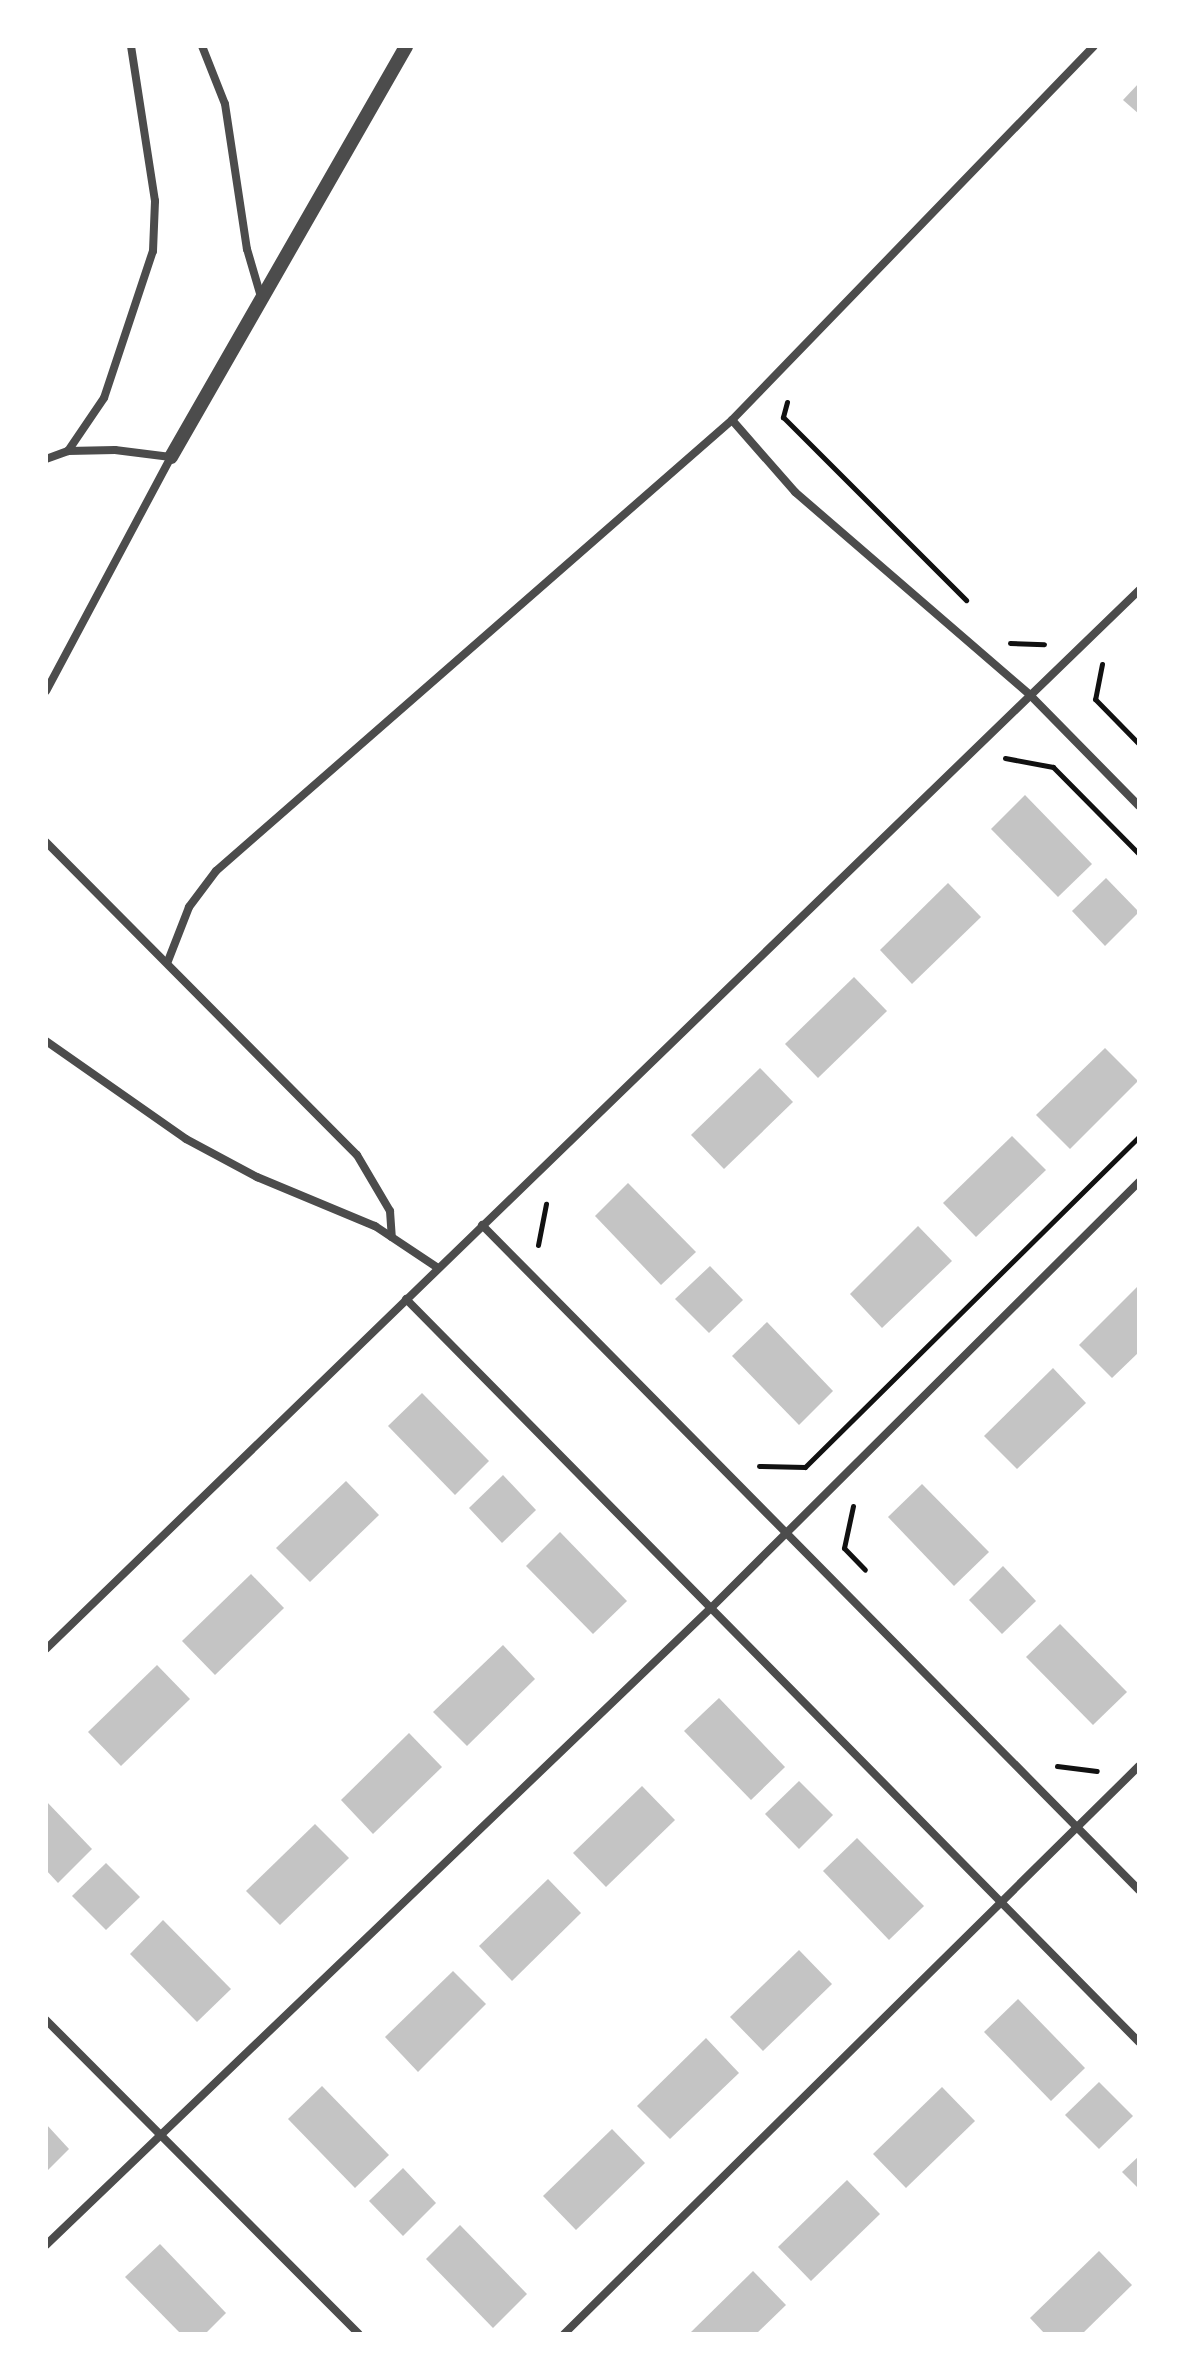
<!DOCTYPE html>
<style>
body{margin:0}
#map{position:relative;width:1185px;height:2380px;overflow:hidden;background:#fff;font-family:Rubik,sans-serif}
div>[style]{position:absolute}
.building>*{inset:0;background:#c4c4c4}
.path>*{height:5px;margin:-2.5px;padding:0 2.5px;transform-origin:2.5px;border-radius:2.5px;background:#111}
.minor>*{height:8px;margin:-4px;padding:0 4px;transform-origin:4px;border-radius:4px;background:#4c4c4c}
.tertiary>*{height:14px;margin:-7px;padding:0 7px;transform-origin:7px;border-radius:7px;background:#4c4c4c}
span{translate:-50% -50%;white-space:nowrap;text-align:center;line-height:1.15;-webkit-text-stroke:6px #fff;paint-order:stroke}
.frame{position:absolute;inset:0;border:48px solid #fff;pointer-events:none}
</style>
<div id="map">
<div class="building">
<div style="clip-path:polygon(1139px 83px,1139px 114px,1123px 100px)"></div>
<div style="clip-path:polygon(1025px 795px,1092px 864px,1058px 897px,991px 829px)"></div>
<div style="clip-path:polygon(1106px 878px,1139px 912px,1105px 946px,1072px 911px)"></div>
<div style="clip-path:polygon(948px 883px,981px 917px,912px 984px,880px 950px)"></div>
<div style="clip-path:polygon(854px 977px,887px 1011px,818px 1078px,785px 1044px)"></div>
<div style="clip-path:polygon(1105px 1048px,1138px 1081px,1070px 1149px,1036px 1115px)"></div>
<div style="clip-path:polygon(760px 1068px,793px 1102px,724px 1169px,691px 1135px)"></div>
<div style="clip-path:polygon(1012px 1136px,1046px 1170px,976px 1237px,943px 1203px)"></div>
<div style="clip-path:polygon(628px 1183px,696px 1252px,661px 1285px,595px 1216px)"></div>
<div style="clip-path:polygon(918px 1226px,952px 1261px,882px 1328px,850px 1294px)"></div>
<div style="clip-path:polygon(710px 1266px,743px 1300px,709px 1333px,675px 1299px)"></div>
<div style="clip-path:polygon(1139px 1285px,1139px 1352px,1112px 1378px,1079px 1345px)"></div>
<div style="clip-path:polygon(767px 1322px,833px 1391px,799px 1425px,732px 1356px)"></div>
<div style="clip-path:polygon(1053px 1368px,1086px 1403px,1017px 1469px,984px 1436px)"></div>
<div style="clip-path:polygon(422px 1393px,489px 1461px,455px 1495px,388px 1426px)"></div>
<div style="clip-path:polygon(503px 1475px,536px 1510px,502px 1543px,469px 1508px)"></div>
<div style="clip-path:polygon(346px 1481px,379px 1515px,310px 1582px,276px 1548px)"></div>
<div style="clip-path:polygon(922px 1484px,989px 1552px,954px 1586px,888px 1517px)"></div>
<div style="clip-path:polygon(560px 1532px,627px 1601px,593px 1634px,526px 1566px)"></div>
<div style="clip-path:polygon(1003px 1566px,1036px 1601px,1002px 1634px,969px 1600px)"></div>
<div style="clip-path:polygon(251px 1574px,284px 1608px,215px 1675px,182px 1641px)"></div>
<div style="clip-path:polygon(1060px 1624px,1127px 1692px,1093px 1725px,1026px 1657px)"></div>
<div style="clip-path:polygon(503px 1645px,535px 1679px,467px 1746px,433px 1712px)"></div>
<div style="clip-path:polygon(157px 1665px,190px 1699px,121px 1766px,88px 1732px)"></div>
<div style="clip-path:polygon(719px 1698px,785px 1767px,751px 1800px,684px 1731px)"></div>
<div style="clip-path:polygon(409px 1733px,442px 1767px,373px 1834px,341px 1800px)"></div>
<div style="clip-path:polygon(799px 1781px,833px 1815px,799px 1849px,765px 1814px)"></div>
<div style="clip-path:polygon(642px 1786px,675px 1820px,606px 1887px,573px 1853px)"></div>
<div style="clip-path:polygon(46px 1801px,92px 1849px,58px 1883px,46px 1870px)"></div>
<div style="clip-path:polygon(315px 1824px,349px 1858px,280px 1925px,246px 1891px)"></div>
<div style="clip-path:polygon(857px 1838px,924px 1906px,889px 1940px,823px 1871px)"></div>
<div style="clip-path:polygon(106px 1863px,140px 1897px,106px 1930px,72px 1896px)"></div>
<div style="clip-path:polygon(548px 1879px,581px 1913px,512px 1981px,479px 1946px)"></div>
<div style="clip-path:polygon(163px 1920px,231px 1989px,197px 2022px,130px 1954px)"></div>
<div style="clip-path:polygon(799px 1950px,832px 1984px,763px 2051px,730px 2017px)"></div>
<div style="clip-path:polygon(453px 1971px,486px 2004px,418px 2072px,385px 2037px)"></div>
<div style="clip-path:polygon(1018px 1999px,1085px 2068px,1051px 2101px,984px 2032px)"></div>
<div style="clip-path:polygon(706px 2038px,739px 2073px,670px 2139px,637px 2106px)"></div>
<div style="clip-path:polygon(1099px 2082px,1133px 2116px,1099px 2149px,1065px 2115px)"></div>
<div style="clip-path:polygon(322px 2086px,389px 2155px,355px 2188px,288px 2119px)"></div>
<div style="clip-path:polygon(942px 2087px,975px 2121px,906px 2188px,873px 2154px)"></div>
<div style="clip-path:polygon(46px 2124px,69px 2149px,46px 2172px)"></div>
<div style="clip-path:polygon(612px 2129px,645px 2163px,576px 2230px,543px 2196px)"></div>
<div style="clip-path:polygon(1139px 2156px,1139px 2189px,1122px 2172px)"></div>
<div style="clip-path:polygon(403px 2168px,436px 2203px,403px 2236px,369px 2201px)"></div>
<div style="clip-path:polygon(847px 2180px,880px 2214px,811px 2281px,778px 2247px)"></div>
<div style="clip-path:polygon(460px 2225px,527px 2294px,493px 2328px,426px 2259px)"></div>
<div style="clip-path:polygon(160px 2244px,226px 2313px,205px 2334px,181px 2334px,125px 2277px)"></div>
<div style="clip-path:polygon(1099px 2251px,1132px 2285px,1082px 2334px,1045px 2334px,1030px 2318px)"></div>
<div style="clip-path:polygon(753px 2271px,786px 2305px,756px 2334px,689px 2334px)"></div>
</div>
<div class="path">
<div style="left:787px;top:402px;width:16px;rotate:105deg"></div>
<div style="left:783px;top:417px;width:259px;rotate:45deg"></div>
<div style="left:1010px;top:643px;width:34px;rotate:2deg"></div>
<div style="left:1102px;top:664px;width:36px;rotate:101deg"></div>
<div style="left:1095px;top:699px;width:63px;rotate:45.6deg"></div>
<div style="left:1005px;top:758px;width:49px;rotate:10.6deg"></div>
<div style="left:1053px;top:767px;width:122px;rotate:45.3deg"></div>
<div style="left:538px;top:1245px;width:42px;rotate:-79deg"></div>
<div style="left:759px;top:1466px;width:46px;rotate:1.2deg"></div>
<div style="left:805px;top:1467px;width:470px;rotate:-44.7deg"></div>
<div style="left:853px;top:1506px;width:43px;rotate:102.1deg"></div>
<div style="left:844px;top:1548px;width:30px;rotate:46deg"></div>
<div style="left:1057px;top:1766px;width:40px;rotate:7.1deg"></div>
</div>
<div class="minor">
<div style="left:202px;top:46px;width:62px;rotate:68.4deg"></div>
<div style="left:225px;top:104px;width:147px;rotate:81.4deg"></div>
<div style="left:247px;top:249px;width:50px;rotate:73.7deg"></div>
<div style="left:732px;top:420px;width:96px;rotate:48.8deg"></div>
<div style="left:795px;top:492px;width:312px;rotate:40.8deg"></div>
<div style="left:1031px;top:696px;width:154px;rotate:45.5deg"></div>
<div style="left:68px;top:451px;width:64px;rotate:-55.8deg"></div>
<div style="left:104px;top:398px;width:155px;rotate:-71.6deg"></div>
<div style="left:153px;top:251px;width:50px;rotate:-87.7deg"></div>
<div style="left:155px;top:201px;width:157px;rotate:-98.8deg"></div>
<div style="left:46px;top:459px;width:23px;rotate:-20deg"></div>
<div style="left:68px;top:451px;width:47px;rotate:-1.2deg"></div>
<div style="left:115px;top:450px;width:56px;rotate:7.1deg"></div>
<div style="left:171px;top:457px;width:265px;rotate:118.1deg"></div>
<div style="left:46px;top:842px;width:441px;rotate:45.2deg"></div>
<div style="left:357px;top:1155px;width:65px;rotate:59.5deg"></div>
<div style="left:390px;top:1211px;width:26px;rotate:86deg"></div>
<div style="left:168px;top:961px;width:58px;rotate:-68.7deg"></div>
<div style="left:189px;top:907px;width:45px;rotate:-53.1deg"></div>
<div style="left:216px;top:871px;width:685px;rotate:-41.15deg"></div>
<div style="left:732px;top:420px;width:520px;rotate:-45.93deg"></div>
<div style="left:46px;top:1041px;width:171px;rotate:35deg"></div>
<div style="left:186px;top:1139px;width:81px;rotate:28.2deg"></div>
<div style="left:257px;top:1177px;width:128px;rotate:22.6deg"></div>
<div style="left:375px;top:1226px;width:76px;rotate:33.7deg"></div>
<div style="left:482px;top:1225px;width:935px;rotate:45.35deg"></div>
<div style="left:406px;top:1299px;width:1044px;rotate:45.39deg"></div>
<div style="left:46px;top:1649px;width:1522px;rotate:-44.09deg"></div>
<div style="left:46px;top:2020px;width:443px;rotate:45.1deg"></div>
<div style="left:46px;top:2245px;width:922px;rotate:-43.77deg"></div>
<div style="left:712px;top:1607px;width:602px;rotate:-44.87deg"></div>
<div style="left:564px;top:2334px;width:808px;rotate:-44.65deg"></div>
</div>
<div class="tertiary">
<div style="left:171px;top:457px;width:473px;rotate:-60.2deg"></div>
</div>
<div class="frame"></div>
</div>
